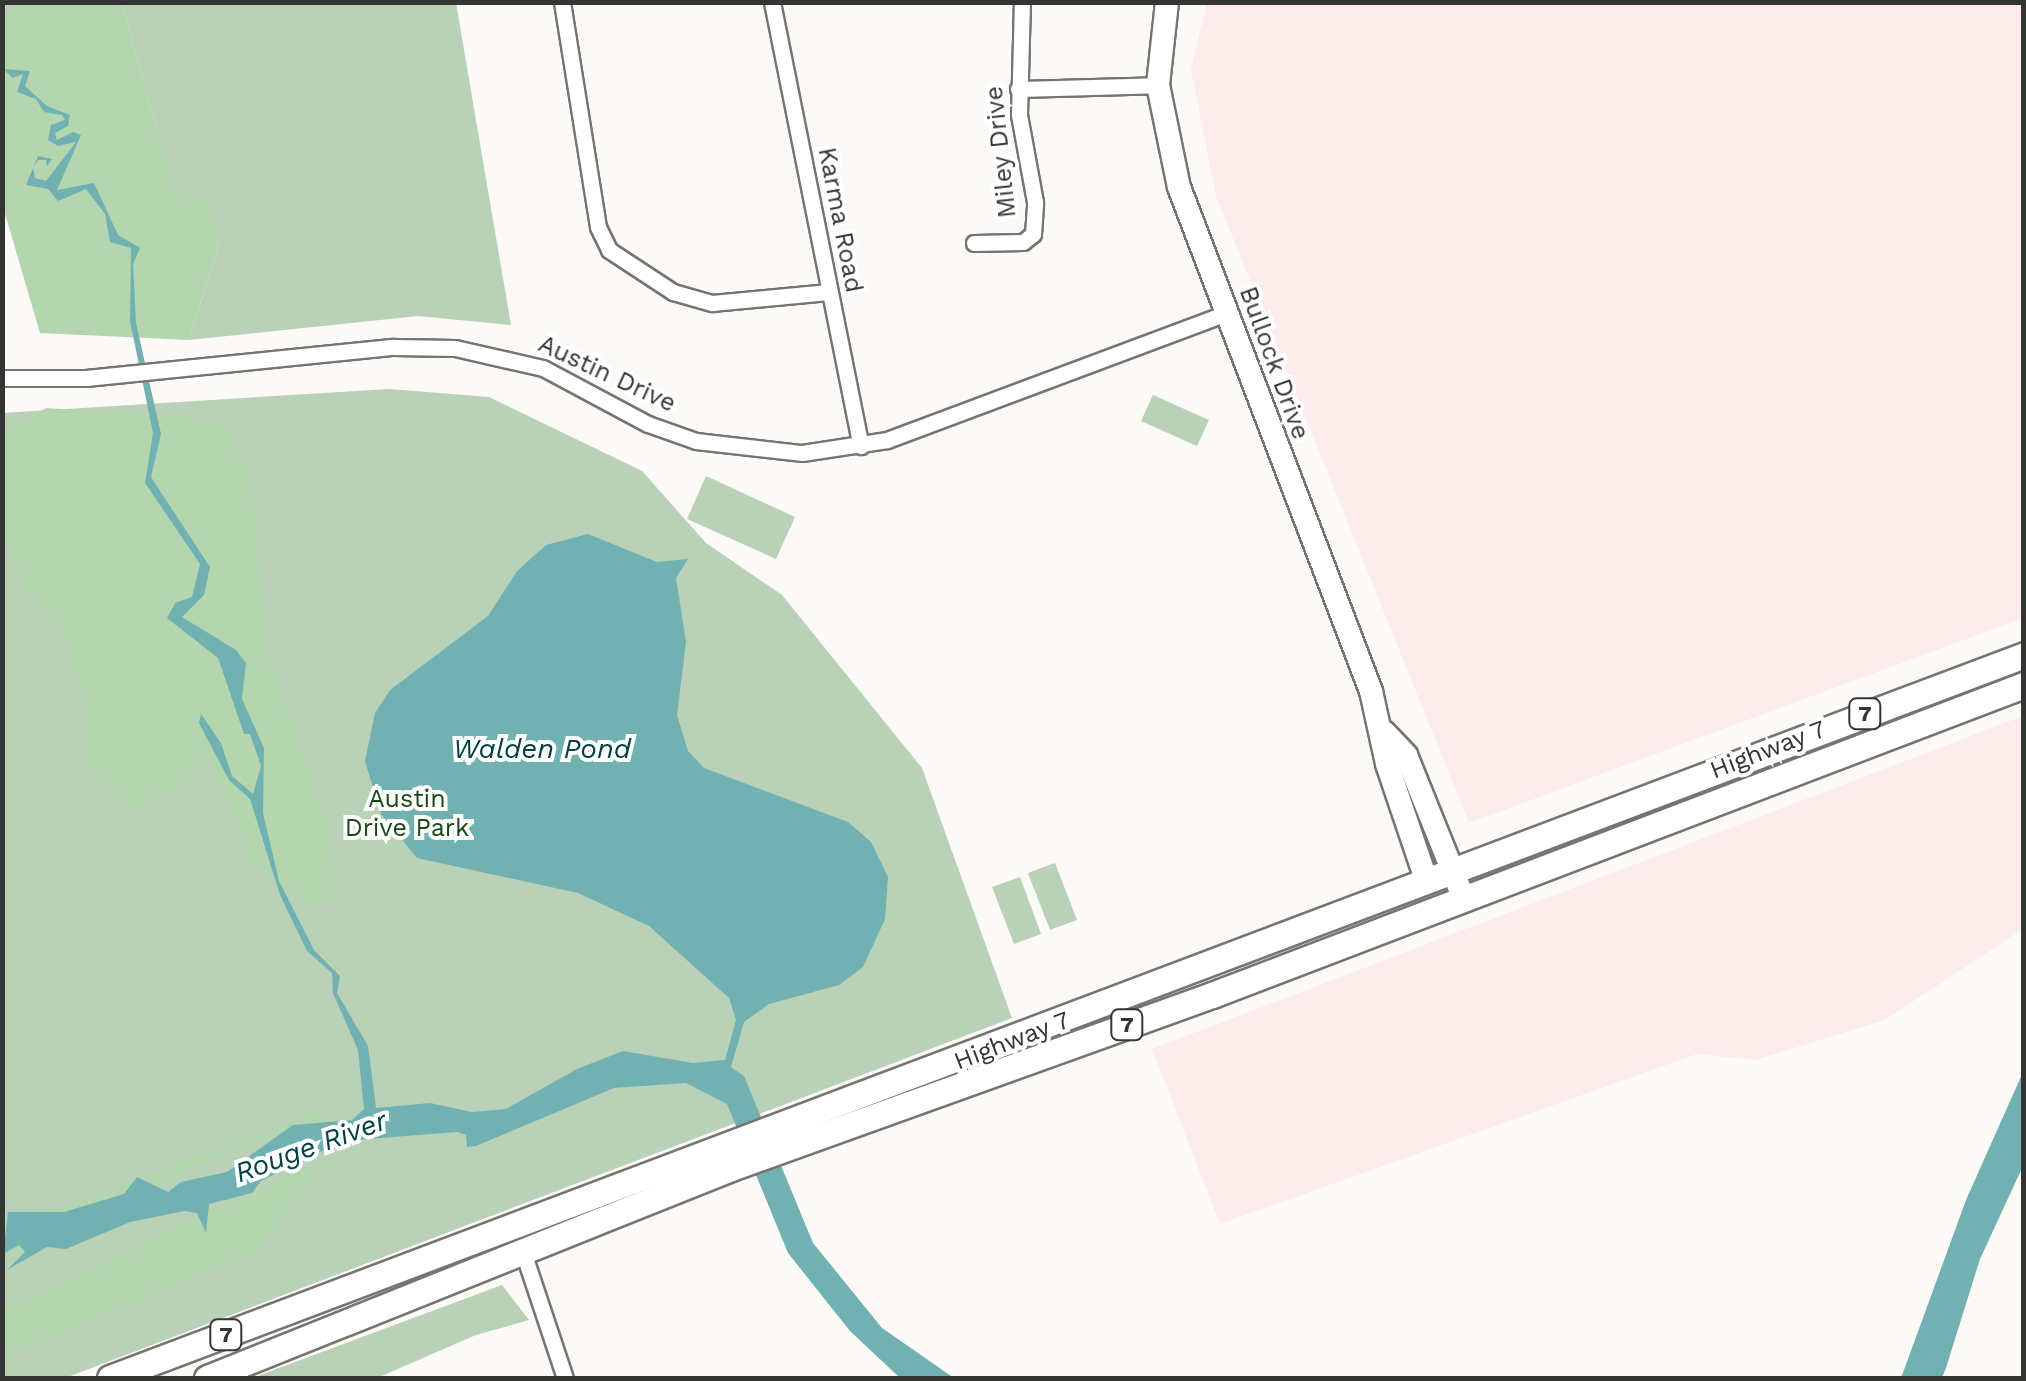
<!DOCTYPE html>
<style>
body{margin:0}
#map{position:relative;width:2026px;height:1381px;overflow:hidden;background:#fcfaf7;font-family:"Work Sans",sans-serif}
div>[style]{position:absolute}
.commercial>*{inset:0;background:#fcecec}
.green>*{inset:0;background:#b9d1b7}
.forest>*{inset:0;background:#b3d6af}
.water>*{inset:0;background:#72b1b1}
.roads{filter:drop-shadow(2px 0 #767471) drop-shadow(-2px 0 #767471) drop-shadow(0 2px #767471) drop-shadow(0 -2px #767471)}
.street>*{height:15px;margin:-7.5px;padding:0 7.5px;transform-origin:7.5px;border-radius:7.5px;background:#fff}
.secondary>*{height:22px;margin:-11px;padding:0 11px;transform-origin:11px;border-radius:11px;background:#fff}
.primary>*{height:25px;margin:-12.5px;padding:0 12.5px;transform-origin:12.5px;border-radius:12.5px;background:#fff}
span{translate:-50% -50%;white-space:nowrap;text-align:center;line-height:1.15;-webkit-text-stroke:8px #fff;paint-order:stroke}
.shield-label span{padding:2px 8px;background:#fff;border:2px solid;border-radius:8px;-webkit-text-stroke-width:0}
.shield-label{font-size:22px;color:#353533;font-weight:700}
.street-label{font-size:25px;color:#353533}
.park-label{font-size:25px;color:#184816}
.water-label{font-size:28px;color:#024141;font-style:italic}
.frame{position:absolute;inset:0;border:5px solid #353533;pointer-events:none}
</style>
<div id="map">
<div class="commercial">
<div style="clip-path:polygon(1207px 2px,2023px 3px,2023px 618px,1469px 823px,1216px 196px,1191px 69px)"></div>
<div style="clip-path:polygon(2023px 716px,2023px 929px,1885px 1020px,1756px 1060px,1697px 1054px,1220px 1224px,1152px 1049px)"></div>
</div>
<div class="green">
<div style="clip-path:polygon(122px 3px,456px 3px,511px 325px,418px 316px,189px 340px,219px 243px,204px 202px,173px 188px)"></div>
<div style="clip-path:polygon(389px 389px,489px 397px,642px 471px,706px 543px,782px 595px,922px 768px,1012px 1018px,65px 1378px,3px 1378px,2px 413px)"></div>
<div style="clip-path:polygon(1153px 395px,1209px 420px,1197px 446px,1141px 421px)"></div>
<div style="clip-path:polygon(706px 476px,795px 517px,776px 559px,687px 519px)"></div>
<div style="clip-path:polygon(1055px 863px,1077px 920px,1050px 930px,1028px 873px)"></div>
<div style="clip-path:polygon(1020px 877px,1041px 934px,1014px 944px,992px 887px)"></div>
<div style="clip-path:polygon(502px 1285px,529px 1320px,476px 1335px,377px 1378px,252px 1378px)"></div>
</div>
<div class="forest">
<div style="clip-path:polygon(2px 3px,122px 3px,173px 187px,204px 202px,217px 224px,219px 243px,189px 340px,40px 333px,3px 207px)"></div>
<div style="clip-path:polygon(46px 408px,224px 420px,252px 487px,266px 649px,328px 829px,335px 900px,312px 903px,254px 866px,209px 757px,183px 785px,129px 808px,87px 763px,81px 685px,67px 639px,22px 581px,3px 528px,3px 433px)"></div>
<div style="clip-path:polygon(322px 1111px,328px 1120px,218px 1155px,74px 1232px,3px 1256px,3px 1228px)"></div>
<div style="clip-path:polygon(325px 1163px,255px 1252px,3px 1357px,2px 1309px,140px 1248px,179px 1222px)"></div>
</div>
<div class="water">
<div style="clip-path:polygon(3px 69px,30px 71px,25px 86px,47px 106px,70px 115px,68px 126px,55px 133px,57px 140px,73px 132px,81px 135px,57px 190px,94px 183px,118px 235px,140px 248px,133px 264px,136px 323px,161px 434px,151px 477px,210px 567px,204px 595px,182px 617px,236px 650px,246px 663px,242px 699px,264px 748px,263px 813px,279px 881px,314px 950px,340px 976px,337px 993px,368px 1046px,376px 1108px,430px 1103px,472px 1112px,506px 1109px,577px 1069px,623px 1051px,693px 1063px,725px 1060px,736px 1020px,729px 998px,649px 926px,578px 893px,417px 858px,381px 814px,365px 761px,375px 713px,390px 690px,488px 616px,517px 571px,546px 545px,588px 534px,657px 562px,688px 559px,676px 578px,686px 642px,677px 715px,688px 751px,704px 768px,848px 822px,871px 842px,888px 877px,885px 919px,863px 967px,839px 985px,769px 1004px,744px 1022px,731px 1067px,744px 1076px,813px 1243px,882px 1328px,954px 1378px,900px 1378px,850px 1331px,788px 1253px,727px 1104px,686px 1083px,614px 1088px,476px 1146px,467px 1147px,466px 1135px,457px 1132px,343px 1141px,261px 1181px,252px 1193px,209px 1204px,206px 1233px,197px 1213px,184px 1211px,130px 1222px,66px 1249px,47px 1247px,7px 1270px,25px 1252px,19px 1245px,3px 1254px,8px 1212px,64px 1212px,124px 1194px,137px 1177px,168px 1192px,181px 1182px,227px 1172px,293px 1125px,352px 1120px,364px 1109px,358px 1050px,333px 993px,332px 973px,307px 951px,280px 895px,250px 799px,229px 780px,199px 723px,201px 714px,221px 743px,232px 776px,253px 794px,261px 766px,250px 734px,244px 734px,218px 658px,167px 618px,175px 603px,192px 597px,200px 564px,145px 483px,153px 433px,130px 321px,131px 248px,110px 242px,105px 214px,86px 189px,58px 201px,48px 189px,26px 185px,38px 156px,52px 159px,47px 167px,46px 160px,38px 160px,33px 168px,35px 178px,46px 181px,76px 142px,58px 146px,48px 140px,51px 125px,65px 120px,62px 115px,44px 112px,36px 99px,17px 92px,23px 74px,13px 78px)"></div>
<div style="clip-path:polygon(2023px 1072px,2023px 1166px,1980px 1259px,1946px 1368px,1942px 1378px,1901px 1378px,1966px 1200px)"></div>
</div>
<div class="roads">
<div class="street">
<div style="left:562px;top:2px;width:228px;rotate:80.9deg"></div>
<div style="left:598px;top:227px;width:25px;rotate:64deg"></div>
<div style="left:609px;top:250px;width:77px;rotate:33.3deg"></div>
<div style="left:673px;top:292px;width:41px;rotate:15.8deg"></div>
<div style="left:712px;top:303px;width:117px;rotate:-5.4deg"></div>
<div style="left:772px;top:2px;width:453px;rotate:78.7deg"></div>
<div style="left:1018px;top:89px;width:140px;rotate:-1.6deg"></div>
<div style="left:974px;top:243px;width:49px;rotate:-1.2deg"></div>
<div style="left:1023px;top:242px;width:13px;rotate:-39deg"></div>
<div style="left:1033px;top:234px;width:32px;rotate:-86deg"></div>
<div style="left:1035px;top:202px;width:88px;rotate:-100.4deg"></div>
<div style="left:1019px;top:115px;width:113px;rotate:-88.5deg"></div>
<div style="left:2px;top:378px;width:84px"></div>
<div style="left:86px;top:378px;width:309px;rotate:-5.8deg"></div>
<div style="left:393px;top:347px;width:62px;rotate:0.9deg"></div>
<div style="left:455px;top:348px;width:90px;rotate:12.8deg"></div>
<div style="left:543px;top:368px;width:119px;rotate:28.1deg"></div>
<div style="left:648px;top:424px;width:51px;rotate:19.5deg"></div>
<div style="left:696px;top:441px;width:107px;rotate:6.5deg"></div>
<div style="left:802px;top:453px;width:86px;rotate:-8.7deg"></div>
<div style="left:887px;top:440px;width:363px;rotate:-20.5deg"></div>
<div style="left:524px;top:1255px;width:130px;rotate:71.6deg"></div>
</div>
<div class="secondary">
<div style="left:1167px;top:2px;width:83px;rotate:96.2deg"></div>
<div style="left:1158px;top:85px;width:104px;rotate:78.4deg"></div>
<div style="left:1179px;top:187px;width:539px;rotate:69.15deg"></div>
<div style="left:1371px;top:691px;width:75px;rotate:77.6deg"></div>
<div style="left:1387px;top:764px;width:121px;rotate:71.3deg"></div>
<div style="left:1384px;top:732px;width:32px;rotate:46deg"></div>
<div style="left:1406px;top:755px;width:153px;rotate:68.1deg"></div>
</div>
<div class="primary">
<div style="left:110px;top:1378px;width:2046px;rotate:-20.69deg"></div>
<div style="left:207px;top:1378px;width:565px;rotate:-21.84deg"></div>
<div style="left:731px;top:1168px;width:511px;rotate:-19.78deg"></div>
<div style="left:1212px;top:995px;width:869px;rotate:-20.9deg"></div>
</div>
</div>
<div class="shield-label">
<span style="left:1865px;top:714px">7</span>
<span style="left:1127px;top:1025px">7</span>
<span style="left:226px;top:1335px">7</span>
</div>
<div class="street-label">
<span style="left:1001px;top:152px;rotate:-96deg">Miley Drive</span>
<span style="left:840px;top:220px;rotate:79deg">Karma Road</span>
<span style="left:1274px;top:363px;rotate:70deg">Bullock Drive</span>
<span style="left:607px;top:374px;rotate:25deg">Austin Drive</span>
<span style="left:1768px;top:750px;rotate:-21deg">Highway 7</span>
<span style="left:1012px;top:1041px;rotate:-21deg">Highway 7</span>
</div>
<div class="park-label">
<span style="left:407px;top:814px">Austin<br>Drive Park</span>
</div>
<div class="water-label">
<span style="left:542px;top:749px">Walden Pond</span>
<span style="left:311px;top:1147px;rotate:-20deg">Rouge River</span>
</div>
<div class="frame"></div>
</div>
